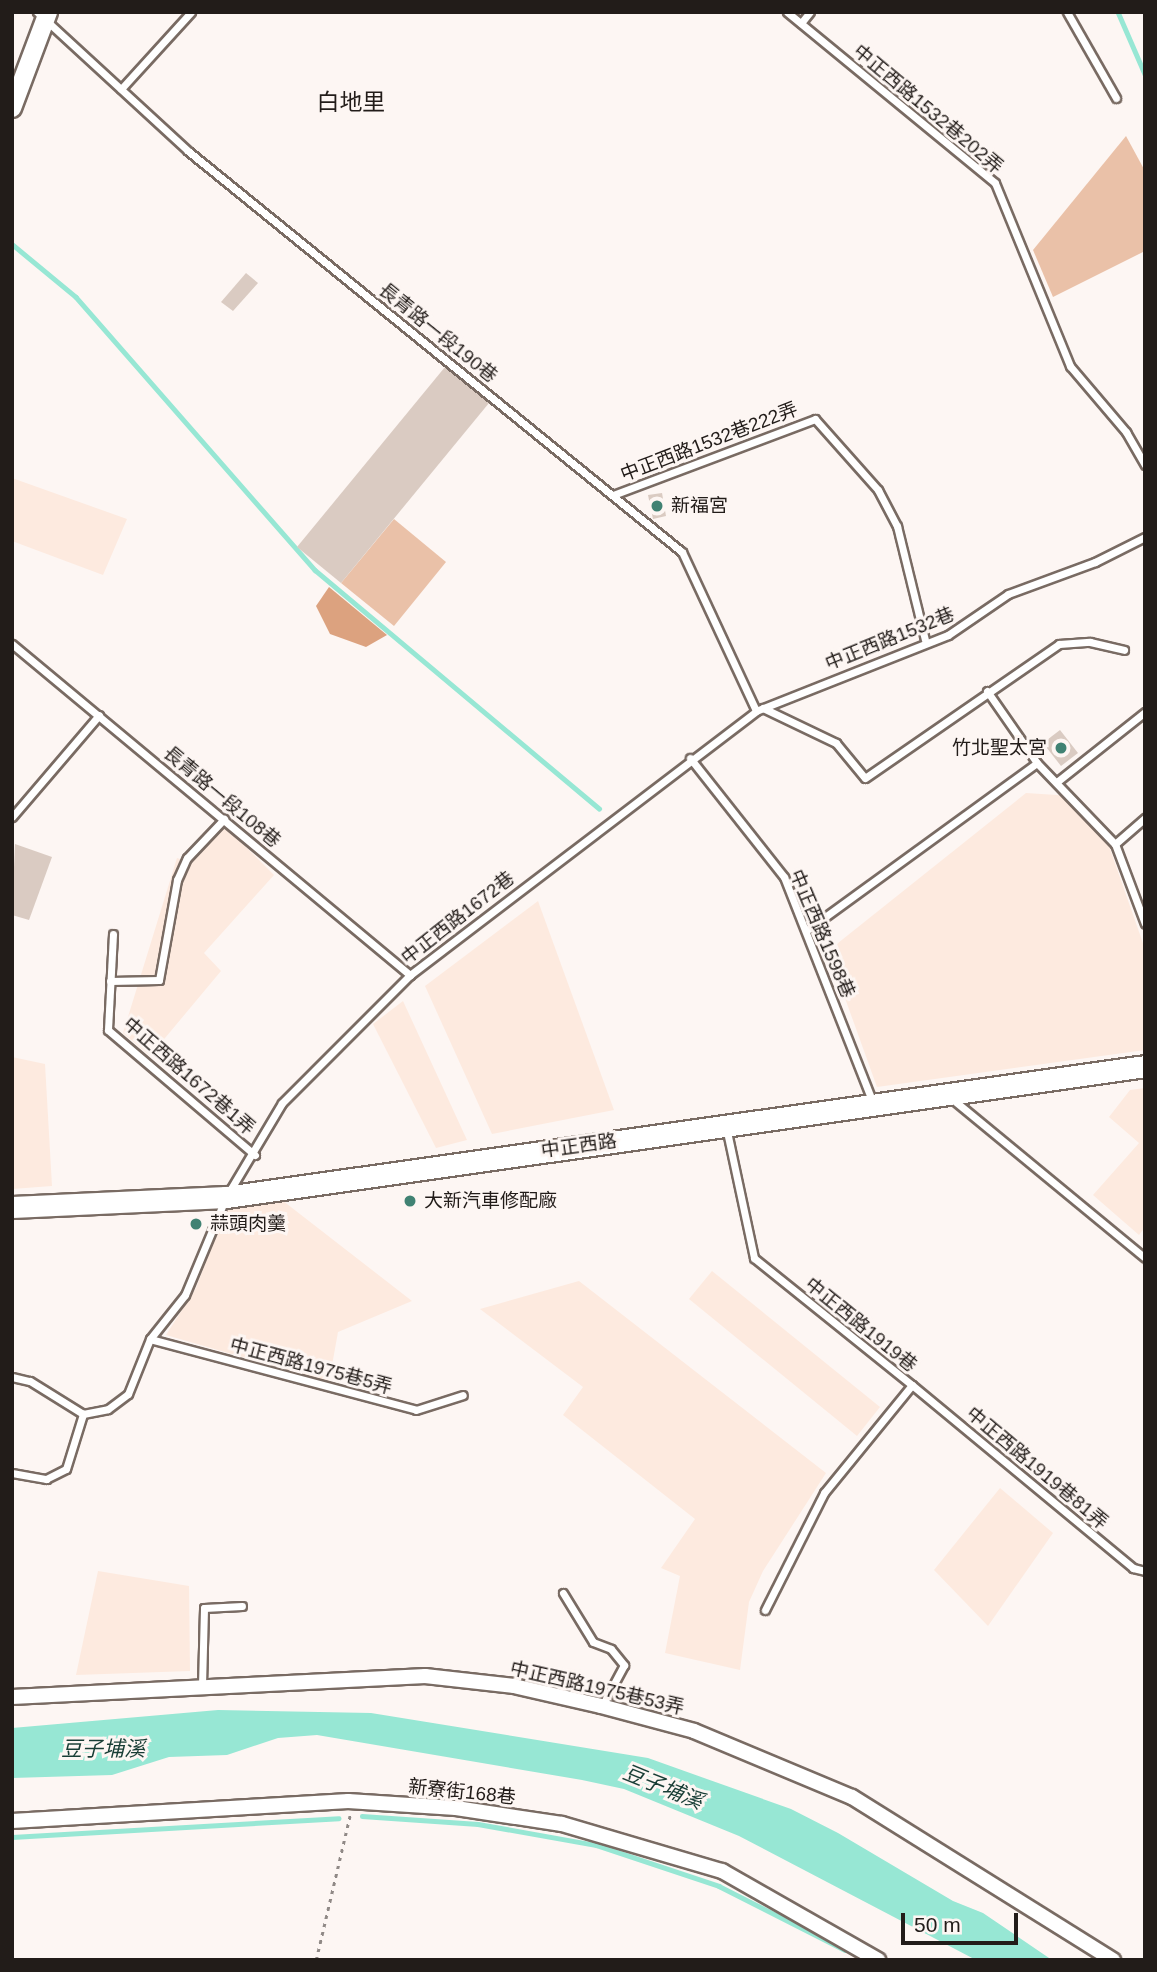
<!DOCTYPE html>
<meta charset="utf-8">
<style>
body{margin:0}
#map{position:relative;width:1157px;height:1972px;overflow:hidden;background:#fdf6f3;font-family:Helvetica,"Noto Sans TC",sans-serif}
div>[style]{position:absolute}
.built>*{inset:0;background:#fdeadf}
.green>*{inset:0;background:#eac1a8}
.forest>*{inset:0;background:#dca27f}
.water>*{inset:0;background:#97e7d4}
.stream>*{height:4.5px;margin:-2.25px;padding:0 2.25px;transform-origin:2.25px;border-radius:2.25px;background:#97e7d4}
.building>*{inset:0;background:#dacbc2}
.path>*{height:2.5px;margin-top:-1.25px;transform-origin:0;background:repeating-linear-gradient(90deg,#908986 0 3.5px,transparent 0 8.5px)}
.roads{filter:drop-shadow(2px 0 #796b63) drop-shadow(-2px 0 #796b63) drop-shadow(0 2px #796b63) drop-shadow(0 -2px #796b63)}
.service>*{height:7px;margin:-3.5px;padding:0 3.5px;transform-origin:3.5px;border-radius:3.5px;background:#fff}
.minor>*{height:14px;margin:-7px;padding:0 7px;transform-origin:7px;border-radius:7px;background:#fff}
.tertiary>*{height:18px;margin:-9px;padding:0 9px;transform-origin:9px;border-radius:9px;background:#fff}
.secondary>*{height:21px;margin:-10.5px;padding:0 10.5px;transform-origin:10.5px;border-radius:10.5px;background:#fff}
.dots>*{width:19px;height:19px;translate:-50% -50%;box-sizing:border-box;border:4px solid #fdf6f3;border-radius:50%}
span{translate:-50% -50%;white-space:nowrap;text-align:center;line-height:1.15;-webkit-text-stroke:6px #fdf6f3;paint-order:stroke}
.street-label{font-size:19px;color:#221c19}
.poi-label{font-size:19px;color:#221c19}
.left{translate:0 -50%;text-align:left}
.right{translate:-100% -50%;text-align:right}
.water-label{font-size:21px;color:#183d35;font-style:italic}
.quarter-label{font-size:23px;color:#221c19}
.frame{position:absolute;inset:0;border:14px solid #221c19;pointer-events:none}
.scale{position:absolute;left:901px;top:1913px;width:117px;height:32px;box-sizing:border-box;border:4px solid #221c19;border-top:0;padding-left:9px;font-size:21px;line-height:24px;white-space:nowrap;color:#221c19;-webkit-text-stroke:5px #fdf6f3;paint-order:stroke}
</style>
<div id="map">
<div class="built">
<div style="clip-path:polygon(12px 478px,127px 519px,103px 575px,12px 541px)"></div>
<div style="clip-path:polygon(1026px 793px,1072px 796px,1101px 823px,1145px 949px,1145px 1050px,877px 1087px,828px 951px)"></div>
<div style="clip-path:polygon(222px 823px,274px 875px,204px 953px,221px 971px,150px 1056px,123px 1033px,177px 858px,188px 862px)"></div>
<div style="clip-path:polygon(538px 901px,614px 1110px,492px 1134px,425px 986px)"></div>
<div style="clip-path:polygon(403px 1001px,467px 1140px,436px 1148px,373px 1024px)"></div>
<div style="clip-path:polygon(12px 1057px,45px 1064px,52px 1186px,12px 1189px)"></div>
<div style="clip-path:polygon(1145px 1088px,1145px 1227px,1139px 1235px,1093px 1195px,1139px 1143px,1109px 1117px,1130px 1090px)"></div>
<div style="clip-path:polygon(278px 1197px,412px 1301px,338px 1332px,329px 1382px,166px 1335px,196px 1288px,227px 1205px)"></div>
<div style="clip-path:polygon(712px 1271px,880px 1407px,857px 1436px,689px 1299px)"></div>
<div style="clip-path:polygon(579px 1281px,826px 1473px,763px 1571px,749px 1602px,740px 1670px,665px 1653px,680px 1576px,661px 1568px,695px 1519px,563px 1415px,583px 1387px,480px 1309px)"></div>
<div style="clip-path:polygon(1000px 1488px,1053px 1533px,988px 1626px,934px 1570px)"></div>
<div style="clip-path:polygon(98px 1571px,189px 1586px,190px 1671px,76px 1675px)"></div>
</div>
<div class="green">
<div style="clip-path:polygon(1126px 136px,1145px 171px,1145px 251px,1053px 297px,1033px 250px)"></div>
<div style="clip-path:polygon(394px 519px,446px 562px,394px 626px,341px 583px)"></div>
</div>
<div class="forest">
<div style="clip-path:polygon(329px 587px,387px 635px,366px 647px,330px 634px,316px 606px)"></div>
</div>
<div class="water">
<div style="clip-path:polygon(218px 1710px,371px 1713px,648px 1758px,791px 1809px,838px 1833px,953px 1901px,983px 1913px,1052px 1960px,976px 1960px,739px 1836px,624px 1789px,582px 1780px,317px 1735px,278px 1738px,227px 1755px,169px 1757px,112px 1775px,12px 1778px,12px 1728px)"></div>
</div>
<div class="stream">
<div style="left:1118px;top:12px;width:68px;rotate:66.5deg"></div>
<div style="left:12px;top:244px;width:83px;rotate:39.6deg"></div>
<div style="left:76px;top:297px;width:363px;rotate:48.8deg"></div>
<div style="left:315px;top:570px;width:371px;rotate:40deg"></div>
<div style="left:362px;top:1816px;width:116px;rotate:3.9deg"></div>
<div style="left:478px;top:1824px;width:120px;rotate:10.1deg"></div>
<div style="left:596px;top:1845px;width:130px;rotate:18.4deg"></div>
<div style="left:719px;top:1886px;width:141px;rotate:26.9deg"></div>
<div style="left:12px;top:1837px;width:327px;rotate:-3.3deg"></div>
</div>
<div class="building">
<div style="clip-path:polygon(246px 273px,258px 283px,233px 311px,221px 302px)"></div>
<div style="clip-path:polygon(445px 367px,489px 403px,341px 583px,297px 547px)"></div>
<div style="clip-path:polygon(662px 493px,666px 516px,653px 519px,648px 495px)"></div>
<div style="clip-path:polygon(1060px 730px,1078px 753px,1061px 766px,1043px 743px)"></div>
<div style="clip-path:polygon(15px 844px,52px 857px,29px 920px,12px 915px)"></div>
</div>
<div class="path">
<div style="left:316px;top:1960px;width:149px;rotate:-76.8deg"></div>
</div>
<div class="roads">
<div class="service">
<div style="left:37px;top:12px;width:205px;rotate:42.6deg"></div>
<div style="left:188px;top:151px;width:636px;rotate:39.07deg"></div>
<div style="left:682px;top:552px;width:175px;rotate:65deg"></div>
<div style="left:787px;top:12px;width:269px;rotate:39.4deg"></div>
<div style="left:995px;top:183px;width:198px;rotate:67.7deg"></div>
<div style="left:1070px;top:366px;width:87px;rotate:49.7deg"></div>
<div style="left:1126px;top:432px;width:38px;rotate:60deg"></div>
<div style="left:1067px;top:12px;width:99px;rotate:60.3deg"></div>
<div style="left:801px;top:23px;width:14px;rotate:-51deg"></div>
<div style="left:121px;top:89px;width:104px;rotate:-47.7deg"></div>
<div style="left:613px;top:495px;width:216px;rotate:-20.6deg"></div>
<div style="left:815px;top:419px;width:95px;rotate:48.4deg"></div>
<div style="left:878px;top:490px;width:41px;rotate:62.2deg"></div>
<div style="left:897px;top:526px;width:117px;rotate:76.2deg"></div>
<div style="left:12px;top:644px;width:518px;rotate:39.75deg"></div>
<div style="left:987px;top:691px;width:88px;rotate:55.2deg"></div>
<div style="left:1037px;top:763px;width:112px;rotate:46.1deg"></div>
<div style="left:1115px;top:844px;width:85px;rotate:69.4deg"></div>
<div style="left:763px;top:708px;width:81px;rotate:25.6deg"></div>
<div style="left:836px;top:743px;width:45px;rotate:50.4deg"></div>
<div style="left:865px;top:778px;width:236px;rotate:-34.6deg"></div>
<div style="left:1059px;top:644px;width:31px;rotate:-4deg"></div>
<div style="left:1090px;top:642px;width:35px;rotate:13deg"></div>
<div style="left:690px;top:758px;width:152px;rotate:51.7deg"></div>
<div style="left:784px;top:877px;width:243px;rotate:68.5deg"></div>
<div style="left:1058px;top:781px;width:111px;rotate:-38.4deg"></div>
<div style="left:12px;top:817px;width:134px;rotate:-49.5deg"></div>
<div style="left:1115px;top:844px;width:40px;rotate:-41deg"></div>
<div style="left:807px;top:930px;width:284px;rotate:-36deg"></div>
<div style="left:113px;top:934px;width:96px;rotate:93deg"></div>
<div style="left:108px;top:1030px;width:193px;rotate:40.4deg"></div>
<div style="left:110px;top:981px;width:49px;rotate:-1.2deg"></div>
<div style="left:159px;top:980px;width:102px;rotate:-79.8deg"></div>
<div style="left:177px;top:880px;width:24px;rotate:-66deg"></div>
<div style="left:187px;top:858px;width:54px;rotate:-46.5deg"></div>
<div style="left:951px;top:1098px;width:251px;rotate:39.5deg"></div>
<div style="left:726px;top:1127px;width:134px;rotate:77.9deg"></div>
<div style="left:754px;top:1258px;width:203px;rotate:38.8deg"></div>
<div style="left:912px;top:1385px;width:139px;rotate:129.2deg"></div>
<div style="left:824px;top:1493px;width:131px;rotate:116.8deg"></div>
<div style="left:150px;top:1339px;width:275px;rotate:14.9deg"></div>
<div style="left:416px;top:1410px;width:49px;rotate:-17.7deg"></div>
<div style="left:12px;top:1377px;width:18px;rotate:13deg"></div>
<div style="left:30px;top:1381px;width:62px;rotate:31.9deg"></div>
<div style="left:912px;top:1385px;width:287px;rotate:39.6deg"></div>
<div style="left:1133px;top:1568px;width:12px;rotate:14deg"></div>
<div style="left:83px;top:1414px;width:25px;rotate:-11deg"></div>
<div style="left:108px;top:1409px;width:25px;rotate:-37deg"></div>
<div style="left:128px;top:1394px;width:59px;rotate:-68.2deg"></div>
<div style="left:150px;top:1339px;width:56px;rotate:-51.5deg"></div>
<div style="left:185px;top:1295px;width:106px;rotate:-67.3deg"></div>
<div style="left:226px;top:1197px;width:109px;rotate:-59.2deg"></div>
<div style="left:282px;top:1103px;width:181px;rotate:-45deg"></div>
<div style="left:410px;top:975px;width:435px;rotate:-37.3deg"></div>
<div style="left:756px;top:711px;width:206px;rotate:-21.6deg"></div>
<div style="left:948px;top:635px;width:73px;rotate:-34.3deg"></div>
<div style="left:1008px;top:594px;width:93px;rotate:-20.2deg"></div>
<div style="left:1095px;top:562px;width:56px;rotate:-26.6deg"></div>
<div style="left:12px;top:1473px;width:35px;rotate:10deg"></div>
<div style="left:46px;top:1479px;width:22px;rotate:-27deg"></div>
<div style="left:66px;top:1469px;width:58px;rotate:-72.8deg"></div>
<div style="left:563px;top:1593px;width:57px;rotate:58.5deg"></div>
<div style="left:593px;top:1642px;width:19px;rotate:21deg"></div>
<div style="left:611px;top:1649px;width:21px;rotate:51deg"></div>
<div style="left:624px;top:1665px;width:47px;rotate:118.2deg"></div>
<div style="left:202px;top:1685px;width:77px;rotate:-88.5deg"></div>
<div style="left:204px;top:1608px;width:38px;rotate:-3deg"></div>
</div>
<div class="minor">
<div style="left:12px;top:1697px;width:414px;rotate:-2.9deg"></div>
<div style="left:425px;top:1676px;width:90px;rotate:6.4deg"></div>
<div style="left:514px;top:1686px;width:89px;rotate:12.9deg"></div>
<div style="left:601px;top:1706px;width:96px;rotate:15deg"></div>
<div style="left:694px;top:1731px;width:171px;rotate:22.7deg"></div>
<div style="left:852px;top:1797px;width:308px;rotate:32deg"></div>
<div style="left:12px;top:1821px;width:337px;rotate:-3.4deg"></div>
<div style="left:348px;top:1801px;width:108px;rotate:3.7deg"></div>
<div style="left:456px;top:1808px;width:107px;rotate:8.6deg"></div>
<div style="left:562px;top:1824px;width:167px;rotate:16.4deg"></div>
<div style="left:722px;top:1871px;width:180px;rotate:29.7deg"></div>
</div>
<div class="tertiary">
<div style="left:12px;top:108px;width:103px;rotate:-69.4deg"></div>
</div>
<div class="secondary">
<div style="left:12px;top:1207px;width:214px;rotate:-2.7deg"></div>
<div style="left:226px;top:1197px;width:928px;rotate:-8.11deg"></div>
</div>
</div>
<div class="dots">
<div style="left:657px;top:506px;background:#408273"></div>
<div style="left:1061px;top:748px;background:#408273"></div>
<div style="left:410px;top:1201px;background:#408273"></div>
<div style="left:196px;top:1224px;background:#408273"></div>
</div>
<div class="street-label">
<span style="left:928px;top:109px;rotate:40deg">中正西路1532巷202弄</span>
<span style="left:438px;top:333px;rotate:39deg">長青路一段190巷</span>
<span style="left:709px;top:442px;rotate:-21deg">中正西路1532巷222弄</span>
<span style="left:890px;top:639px;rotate:-22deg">中正西路1532巷</span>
<span style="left:222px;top:797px;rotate:40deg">長青路一段108巷</span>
<span style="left:458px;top:918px;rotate:-38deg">中正西路1672巷</span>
<span style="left:822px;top:934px;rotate:67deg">中正西路1598巷</span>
<span style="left:189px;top:1076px;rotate:41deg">中正西路1672巷1弄</span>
<span style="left:579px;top:1146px;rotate:-8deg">中正西路</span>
<span style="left:861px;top:1325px;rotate:39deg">中正西路1919巷</span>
<span style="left:311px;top:1366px;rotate:15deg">中正西路1975巷5弄</span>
<span style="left:1037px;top:1468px;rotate:40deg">中正西路1919巷81弄</span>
<span style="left:597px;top:1688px;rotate:13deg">中正西路1975巷53弄</span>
<span style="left:462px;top:1792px;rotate:6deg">新寮街168巷</span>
</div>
<div class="poi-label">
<span class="left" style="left:671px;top:506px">新福宮</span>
<span class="right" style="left:1047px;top:748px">竹北聖太宮</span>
<span class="left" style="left:424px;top:1201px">大新汽車修配廠</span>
<span class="left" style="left:210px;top:1224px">蒜頭肉羹</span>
</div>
<div class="water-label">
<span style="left:103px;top:1749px">豆子埔溪</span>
<span style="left:663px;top:1787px;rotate:22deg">豆子埔溪</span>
</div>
<div class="quarter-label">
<span style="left:351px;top:102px">白地里</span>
</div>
<div class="frame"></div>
<div class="scale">50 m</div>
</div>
